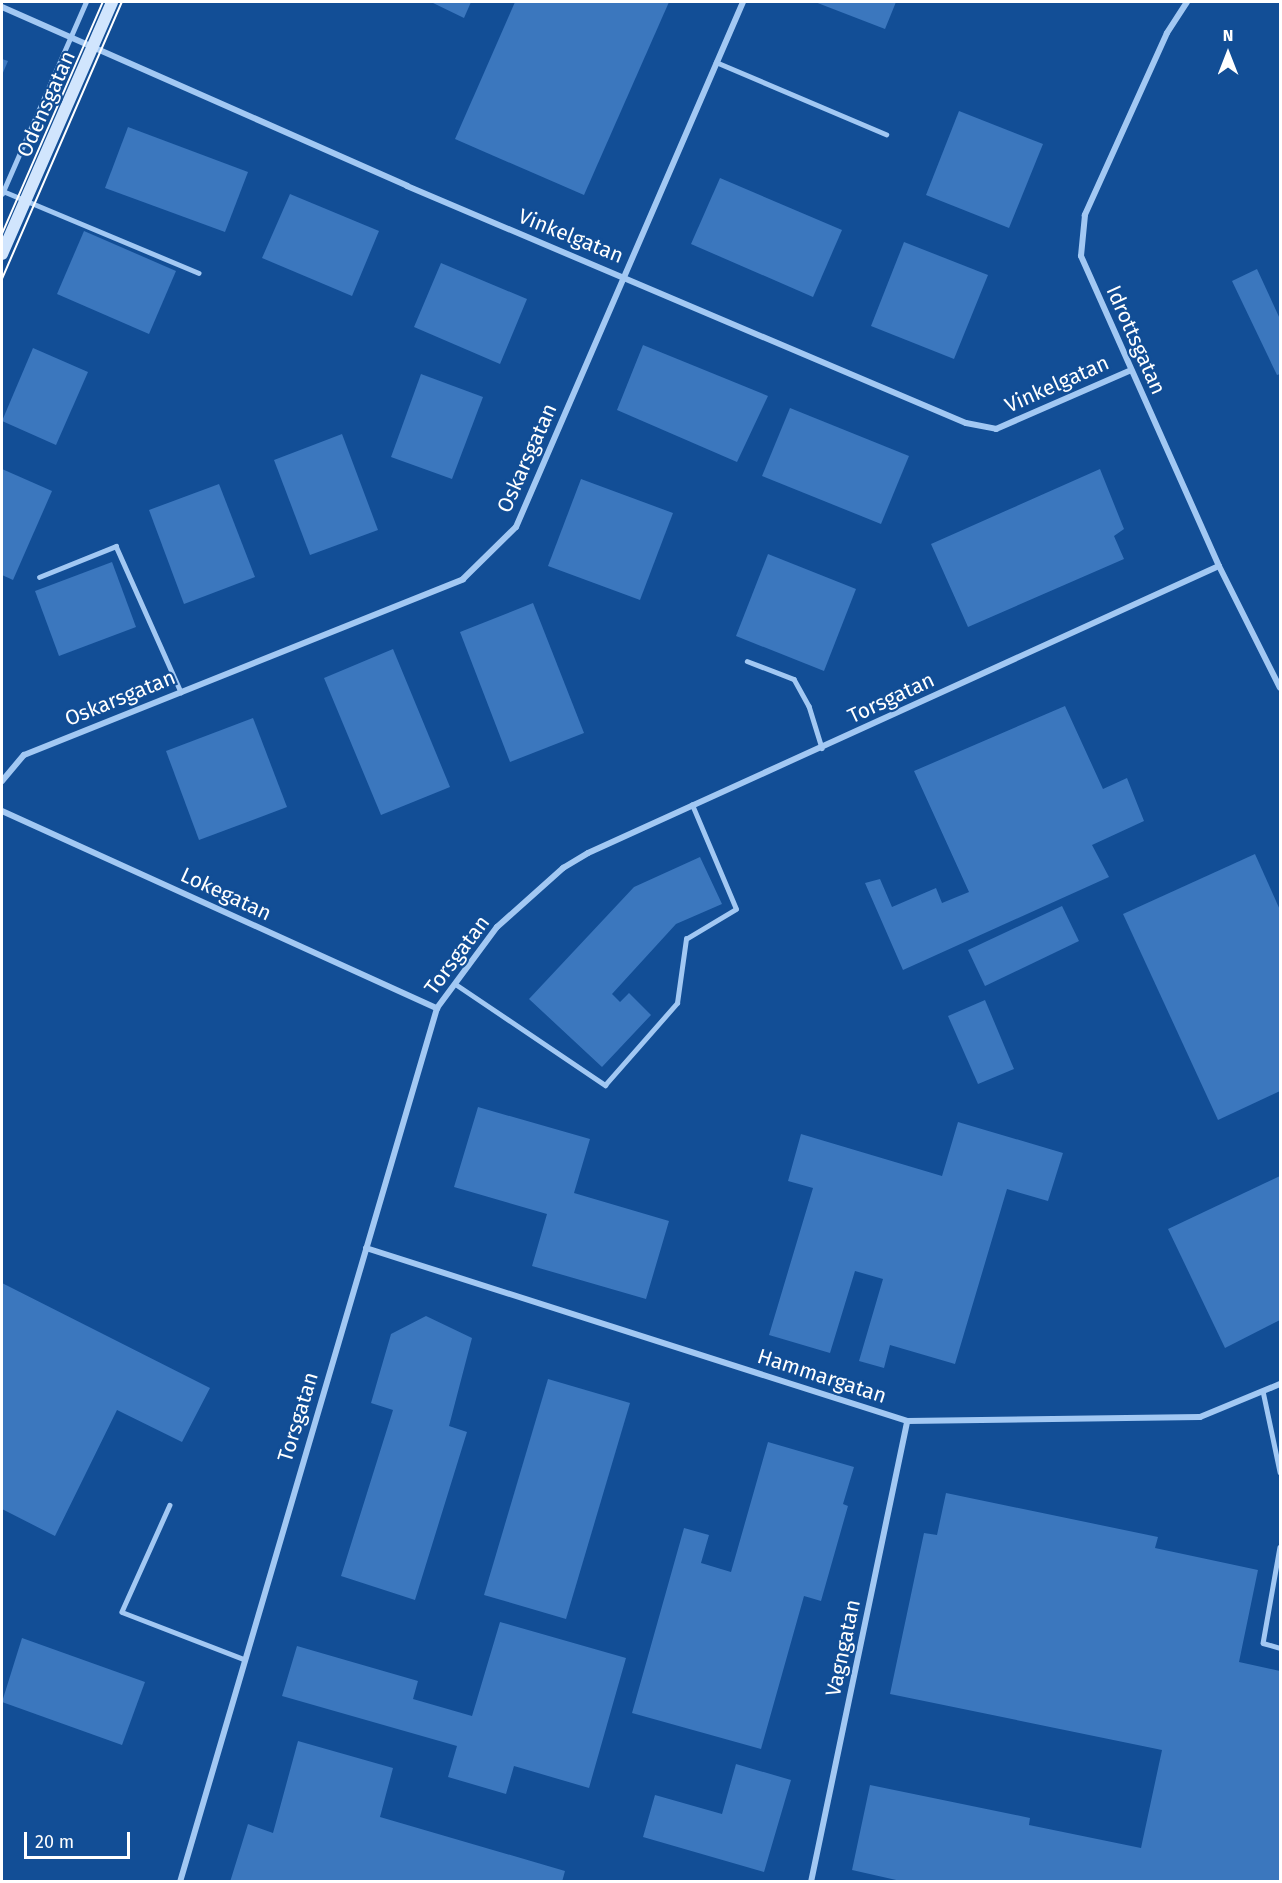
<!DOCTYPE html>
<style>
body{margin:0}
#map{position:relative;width:1282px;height:1883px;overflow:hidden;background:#124e96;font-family:"Fira Sans",sans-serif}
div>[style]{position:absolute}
.building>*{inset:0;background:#3b77be}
.lane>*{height:4.5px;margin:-2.25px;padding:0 2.25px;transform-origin:2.25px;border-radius:2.25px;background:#a2c8f3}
.street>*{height:6px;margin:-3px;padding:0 3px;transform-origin:3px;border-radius:3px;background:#a2c8f3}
.secondary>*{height:12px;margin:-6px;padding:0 6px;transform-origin:6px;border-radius:6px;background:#d1e5fd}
.tram>*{height:1.5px;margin:-0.75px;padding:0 0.75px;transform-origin:0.75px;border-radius:0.75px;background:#fff}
span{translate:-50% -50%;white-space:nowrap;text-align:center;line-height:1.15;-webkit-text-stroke:4.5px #124e96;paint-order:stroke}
.street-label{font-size:21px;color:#fff}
.frame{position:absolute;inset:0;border:3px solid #fff;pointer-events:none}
.north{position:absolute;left:1198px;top:24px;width:60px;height:60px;-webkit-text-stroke:4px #124e96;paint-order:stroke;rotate:0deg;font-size:16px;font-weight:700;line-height:24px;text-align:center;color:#fff}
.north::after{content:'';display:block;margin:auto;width:21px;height:27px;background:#fff;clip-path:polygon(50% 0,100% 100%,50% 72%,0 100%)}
.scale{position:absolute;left:24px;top:1832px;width:106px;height:27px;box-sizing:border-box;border:3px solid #fff;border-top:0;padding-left:8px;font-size:18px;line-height:21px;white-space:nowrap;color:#fff;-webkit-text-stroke:4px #124e96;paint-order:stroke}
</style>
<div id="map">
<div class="building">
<div style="clip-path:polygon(431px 2px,471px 2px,464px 18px)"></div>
<div style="clip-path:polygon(515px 2px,669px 2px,584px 195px,455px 139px)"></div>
<div style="clip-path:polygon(815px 2px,896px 2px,885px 29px)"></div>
<div style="clip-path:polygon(2px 59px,8px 61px,2px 75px)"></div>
<div style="clip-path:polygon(959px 111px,1043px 144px,1009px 228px,926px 195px)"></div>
<div style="clip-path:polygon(128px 127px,248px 172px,225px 232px,105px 188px)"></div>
<div style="clip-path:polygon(720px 178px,842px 230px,813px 297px,691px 244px)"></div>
<div style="clip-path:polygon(290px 194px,379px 231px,352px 296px,262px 258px)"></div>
<div style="clip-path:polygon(84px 231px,176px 271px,149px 334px,57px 294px)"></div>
<div style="clip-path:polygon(904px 242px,988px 275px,954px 359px,871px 326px)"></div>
<div style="clip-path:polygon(441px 263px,527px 299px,500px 364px,414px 327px)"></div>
<div style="clip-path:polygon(1257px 269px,1280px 319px,1280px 374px,1277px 375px,1232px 281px)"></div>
<div style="clip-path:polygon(643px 345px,768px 396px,737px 462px,617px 410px)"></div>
<div style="clip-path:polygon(33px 348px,88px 372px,56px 445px,2px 421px)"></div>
<div style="clip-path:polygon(421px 374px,483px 397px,452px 479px,391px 457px)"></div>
<div style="clip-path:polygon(790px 408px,909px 456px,881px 524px,762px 476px)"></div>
<div style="clip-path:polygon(342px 434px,378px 530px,310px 555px,274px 460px)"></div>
<div style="clip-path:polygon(2px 469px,52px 491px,13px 580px,2px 575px)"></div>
<div style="clip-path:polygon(1100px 469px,1124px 529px,1114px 536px,1124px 559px,968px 627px,931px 544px)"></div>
<div style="clip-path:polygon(581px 479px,673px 513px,640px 600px,548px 566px)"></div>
<div style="clip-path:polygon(219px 484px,255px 577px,184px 604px,149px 510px)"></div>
<div style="clip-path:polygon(768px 554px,856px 589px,824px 671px,736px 636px)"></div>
<div style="clip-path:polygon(112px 562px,136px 627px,59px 656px,35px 591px)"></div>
<div style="clip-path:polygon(533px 603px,584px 733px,510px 762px,460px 632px)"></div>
<div style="clip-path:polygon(393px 649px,450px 787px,381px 815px,324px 678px)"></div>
<div style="clip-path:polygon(1065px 706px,1103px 789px,1127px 778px,1144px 821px,1092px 845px,1109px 877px,903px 970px,865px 883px,880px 879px,892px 907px,936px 888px,942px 903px,969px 892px,914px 771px)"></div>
<div style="clip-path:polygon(253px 718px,287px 807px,199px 840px,166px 751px)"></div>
<div style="clip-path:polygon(1255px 854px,1280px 910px,1280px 1091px,1218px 1120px,1123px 914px)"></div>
<div style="clip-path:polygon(700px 857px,722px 904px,676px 924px,612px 994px,620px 1002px,629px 993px,651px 1015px,602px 1067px,529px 999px,634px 887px)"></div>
<div style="clip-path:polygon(1062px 906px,1079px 941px,985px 986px,968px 950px)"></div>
<div style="clip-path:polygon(985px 1000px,1014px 1069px,978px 1084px,948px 1016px)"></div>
<div style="clip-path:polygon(478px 1107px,590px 1139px,574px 1193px,669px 1221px,646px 1299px,532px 1266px,547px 1214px,454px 1187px)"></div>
<div style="clip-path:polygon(958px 1122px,1063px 1153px,1048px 1201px,1007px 1189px,955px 1364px,890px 1345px,884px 1368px,859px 1361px,883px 1279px,855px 1271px,830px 1353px,769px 1335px,813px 1188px,788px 1181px,801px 1134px,942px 1176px)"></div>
<div style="clip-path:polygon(1280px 1176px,1280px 1320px,1225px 1348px,1168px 1229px)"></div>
<div style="clip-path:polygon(2px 1283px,210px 1388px,182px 1442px,117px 1410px,55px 1536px,2px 1509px)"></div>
<div style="clip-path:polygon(426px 1316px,472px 1338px,449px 1426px,467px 1432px,415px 1600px,341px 1576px,393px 1410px,371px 1403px,391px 1334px)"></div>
<div style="clip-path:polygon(548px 1379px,630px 1403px,566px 1619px,484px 1595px)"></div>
<div style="clip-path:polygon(768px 1442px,854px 1467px,843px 1504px,848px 1506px,821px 1601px,804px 1596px,761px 1749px,632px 1713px,684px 1528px,709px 1535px,701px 1563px,731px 1572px)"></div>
<div style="clip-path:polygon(946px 1493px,1158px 1537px,1155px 1548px,1258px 1570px,1239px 1662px,1280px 1671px,1280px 1882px,905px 1882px,852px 1870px,870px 1785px,1030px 1818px,1029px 1825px,1141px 1848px,1162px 1750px,890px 1694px,924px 1533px,937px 1535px)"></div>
<div style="clip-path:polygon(500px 1622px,626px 1658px,589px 1788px,514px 1766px,506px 1794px,448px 1777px,457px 1746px,282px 1696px,297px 1646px,418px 1681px,413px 1699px,472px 1716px)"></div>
<div style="clip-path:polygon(22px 1638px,145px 1682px,122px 1745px,2px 1702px)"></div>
<div style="clip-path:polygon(298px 1741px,393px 1768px,380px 1817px,565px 1871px,562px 1882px,230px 1882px,248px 1824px,273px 1833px)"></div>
<div style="clip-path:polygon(736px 1764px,791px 1780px,764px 1872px,643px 1837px,655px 1795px,722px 1814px)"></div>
</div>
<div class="lane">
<div style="left:716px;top:62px;width:185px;rotate:23deg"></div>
<div style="left:3px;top:191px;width:212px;rotate:22.7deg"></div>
<div style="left:2px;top:194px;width:210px;rotate:-66.4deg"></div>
<div style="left:39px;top:577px;width:83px;rotate:-21.9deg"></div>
<div style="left:116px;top:546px;width:160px;rotate:66deg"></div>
<div style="left:747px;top:661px;width:50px;rotate:21deg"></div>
<div style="left:794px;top:679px;width:31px;rotate:61deg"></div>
<div style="left:809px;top:706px;width:44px;rotate:72.8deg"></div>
<div style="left:457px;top:985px;width:179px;rotate:34deg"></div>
<div style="left:605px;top:1085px;width:109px;rotate:-48.7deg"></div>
<div style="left:677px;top:1003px;width:65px;rotate:-82deg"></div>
<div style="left:686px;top:939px;width:58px;rotate:-31deg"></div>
<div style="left:736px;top:909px;width:113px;rotate:-112.9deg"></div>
<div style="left:1263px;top:1391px;width:83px;rotate:78.1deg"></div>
<div style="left:170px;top:1505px;width:117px;rotate:114.2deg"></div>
<div style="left:122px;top:1612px;width:131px;rotate:21.1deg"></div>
<div style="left:1280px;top:1547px;width:97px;rotate:100deg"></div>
<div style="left:1263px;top:1643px;width:18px;rotate:16deg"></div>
</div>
<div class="street">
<div style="left:1187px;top:2px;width:37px;rotate:123deg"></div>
<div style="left:1167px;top:33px;width:200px;rotate:114.3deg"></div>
<div style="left:1085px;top:215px;width:41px;rotate:95.6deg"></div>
<div style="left:1081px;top:256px;width:339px;rotate:66deg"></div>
<div style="left:1219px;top:566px;width:136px;rotate:63.4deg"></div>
<div style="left:2px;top:7px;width:443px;rotate:23.8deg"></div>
<div style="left:407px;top:186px;width:607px;rotate:22.98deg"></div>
<div style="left:966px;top:423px;width:31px;rotate:11deg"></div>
<div style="left:996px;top:429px;width:147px;rotate:-23.6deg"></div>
<div style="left:2px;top:781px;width:34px;rotate:-50deg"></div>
<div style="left:24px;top:755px;width:473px;rotate:-21.8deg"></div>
<div style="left:463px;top:579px;width:74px;rotate:-44.5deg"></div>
<div style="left:516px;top:527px;width:572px;rotate:-66.62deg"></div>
<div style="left:2px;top:811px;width:478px;rotate:24.4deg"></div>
<div style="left:366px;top:1248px;width:568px;rotate:17.73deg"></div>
<div style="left:907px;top:1421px;width:293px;rotate:-0.8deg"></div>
<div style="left:1200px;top:1417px;width:87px;rotate:-22.4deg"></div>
<div style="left:180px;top:1882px;width:911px;rotate:-73.61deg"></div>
<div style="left:437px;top:1008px;width:101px;rotate:-53.5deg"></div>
<div style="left:497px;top:927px;width:89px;rotate:-41.8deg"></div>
<div style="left:563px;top:868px;width:29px;rotate:-31deg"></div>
<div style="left:588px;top:853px;width:693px;rotate:-24.46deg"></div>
<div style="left:811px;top:1882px;width:471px;rotate:-78.2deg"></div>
</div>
<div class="secondary">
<div style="left:2px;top:254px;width:275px;rotate:-66.4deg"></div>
</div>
<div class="tram">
<div style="left:2px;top:234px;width:253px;rotate:-66.5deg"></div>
<div style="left:2px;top:279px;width:302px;rotate:-66.6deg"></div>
</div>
<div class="street-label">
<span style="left:46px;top:104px;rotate:-66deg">Odensgatan</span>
<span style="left:571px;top:236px;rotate:22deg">Vinkelgatan</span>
<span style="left:1136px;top:340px;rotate:66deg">Idrottsgatan</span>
<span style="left:1057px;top:384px;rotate:-24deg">Vinkelgatan</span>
<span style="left:527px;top:458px;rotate:-66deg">Oskarsgatan</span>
<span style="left:120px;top:698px;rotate:-22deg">Oskarsgatan</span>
<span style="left:891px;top:698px;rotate:-25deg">Torsgatan</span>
<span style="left:226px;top:894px;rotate:25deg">Lokegatan</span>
<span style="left:457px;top:955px;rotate:-53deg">Torsgatan</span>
<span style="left:822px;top:1376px;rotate:18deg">Hammargatan</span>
<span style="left:298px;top:1417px;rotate:-73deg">Torsgatan</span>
<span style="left:843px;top:1648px;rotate:-78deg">Vagngatan</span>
</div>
<div class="frame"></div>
<div class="north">N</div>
<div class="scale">20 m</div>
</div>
